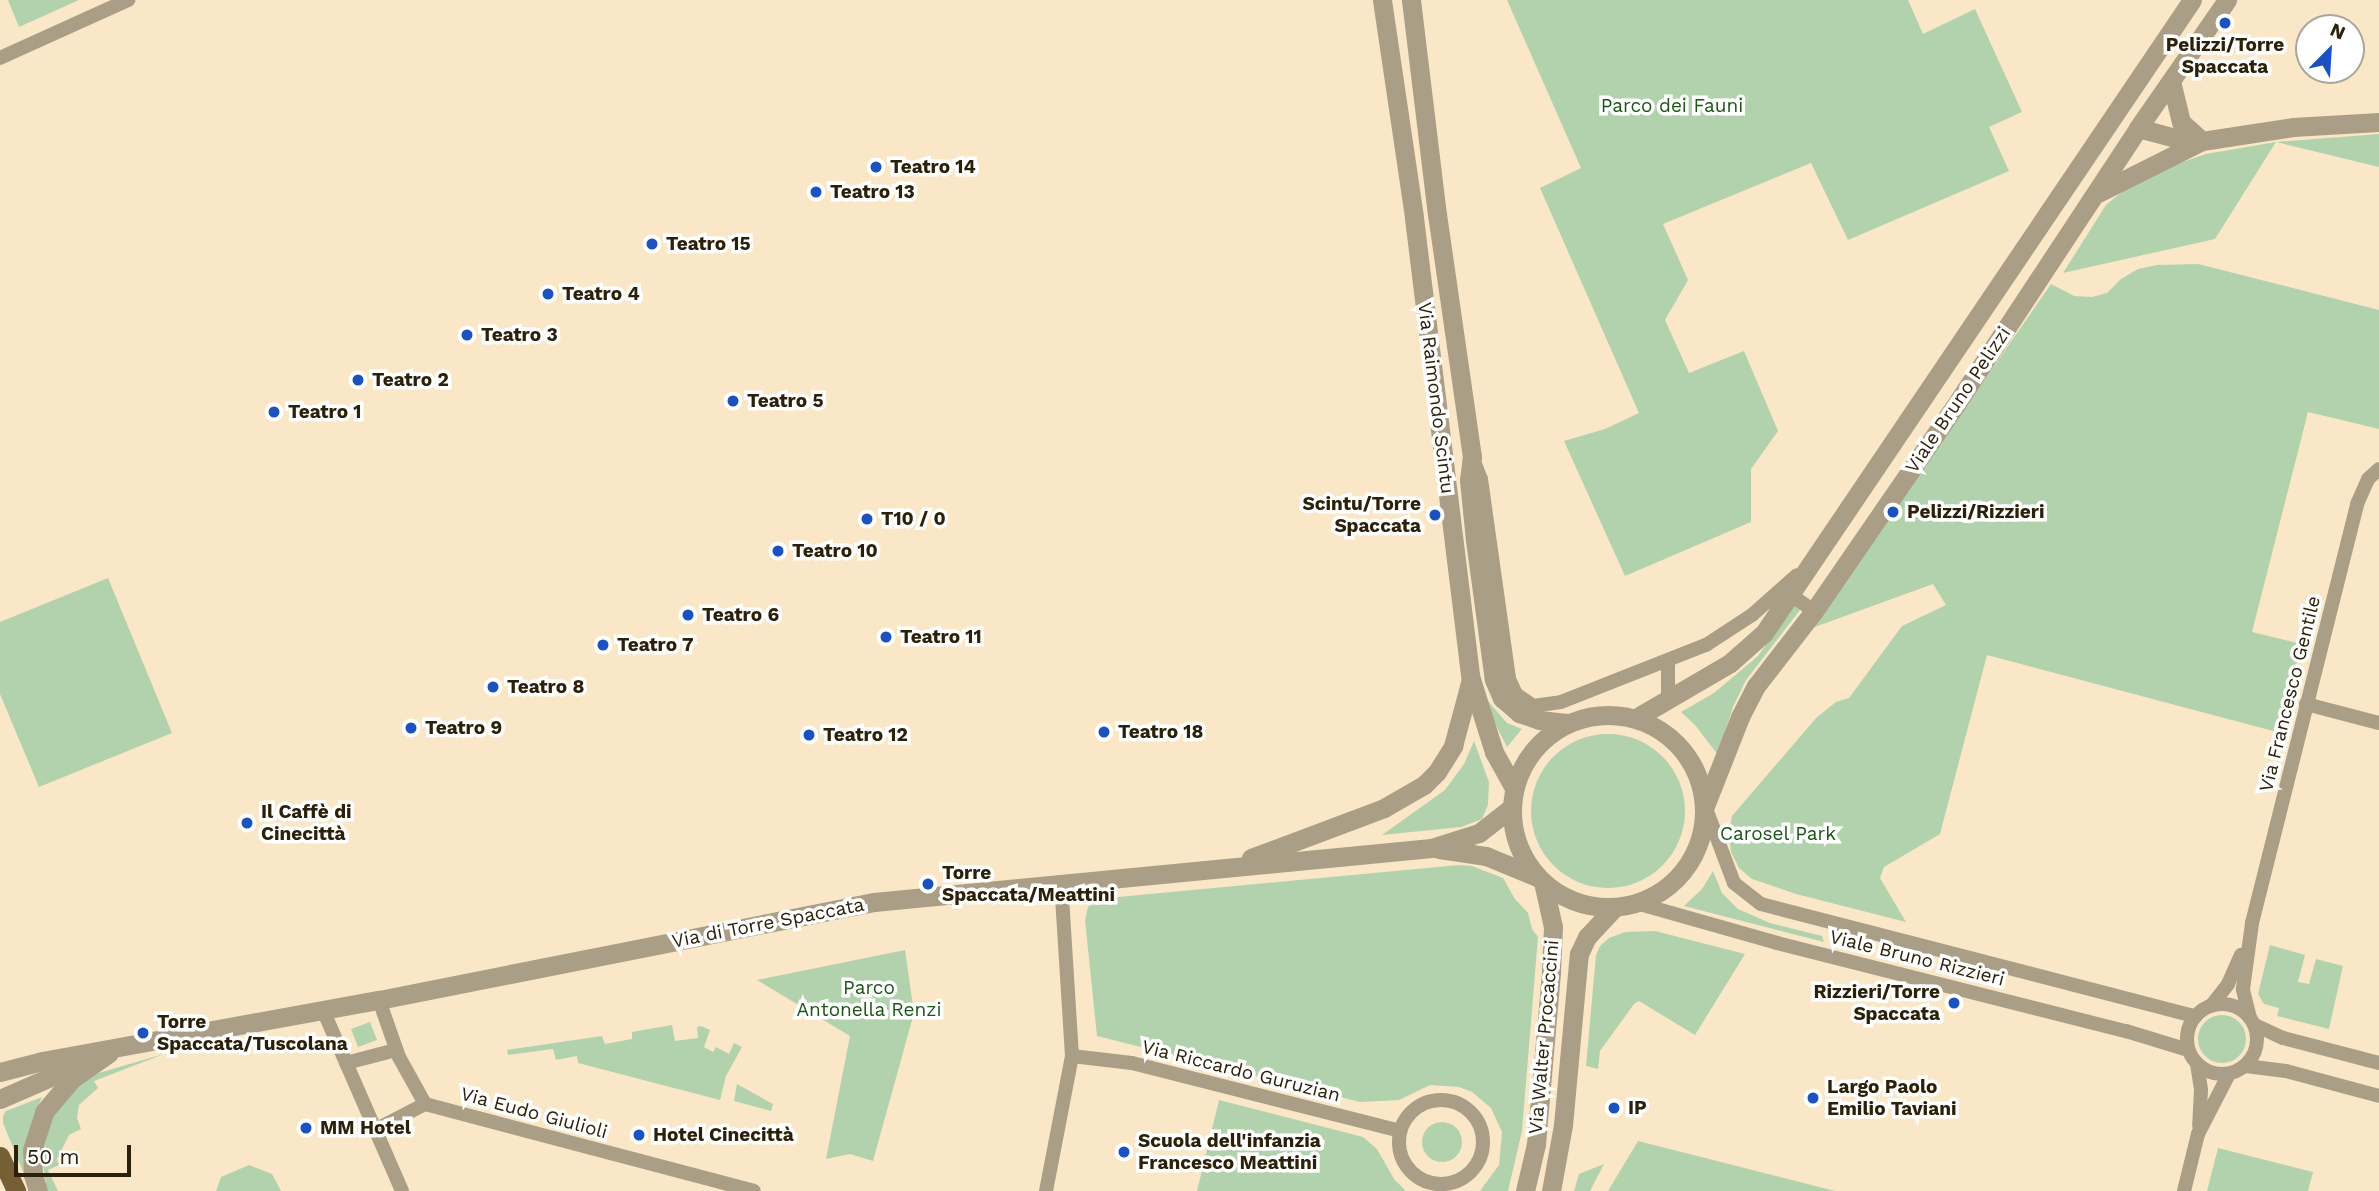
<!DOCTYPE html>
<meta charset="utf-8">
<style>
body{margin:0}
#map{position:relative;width:2379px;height:1191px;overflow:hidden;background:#fae7c7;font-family:"Work Sans",sans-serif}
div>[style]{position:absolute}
.green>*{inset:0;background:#b2d2ae}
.round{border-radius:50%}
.minor>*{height:14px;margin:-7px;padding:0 7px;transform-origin:7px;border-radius:7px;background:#ab9e87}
.minor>.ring{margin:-7px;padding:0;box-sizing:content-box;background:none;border:14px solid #ab9e87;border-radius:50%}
.tertiary>*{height:19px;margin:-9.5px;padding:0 9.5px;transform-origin:9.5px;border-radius:9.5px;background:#ab9e87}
.tertiary>.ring{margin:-9.5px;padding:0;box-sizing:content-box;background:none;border:19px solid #ab9e87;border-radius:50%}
.primary>*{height:19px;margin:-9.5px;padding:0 9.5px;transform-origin:9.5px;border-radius:9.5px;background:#765f34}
.dots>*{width:19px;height:19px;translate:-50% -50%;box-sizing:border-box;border:4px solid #fff;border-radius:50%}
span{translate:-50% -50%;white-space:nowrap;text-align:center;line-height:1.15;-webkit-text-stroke:7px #fff;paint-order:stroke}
.poi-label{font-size:19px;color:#2b2009;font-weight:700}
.left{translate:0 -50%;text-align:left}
.right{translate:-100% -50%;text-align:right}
.park-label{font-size:19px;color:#1a5515}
.street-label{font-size:19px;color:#2b2009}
.north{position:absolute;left:2295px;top:14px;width:70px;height:70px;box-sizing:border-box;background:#fff;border:2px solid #aaa69d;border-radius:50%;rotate:24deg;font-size:19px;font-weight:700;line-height:28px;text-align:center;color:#2b2009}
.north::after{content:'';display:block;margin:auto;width:24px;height:32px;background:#1c52bf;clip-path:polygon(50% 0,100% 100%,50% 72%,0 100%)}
.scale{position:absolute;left:14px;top:1145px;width:117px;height:32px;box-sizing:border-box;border:4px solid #2b2009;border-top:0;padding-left:9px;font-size:21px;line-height:24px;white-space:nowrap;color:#2b2009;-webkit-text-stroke:5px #fff;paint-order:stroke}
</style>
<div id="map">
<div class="green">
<div style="clip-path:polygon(8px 0,79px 0,19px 27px)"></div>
<div style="clip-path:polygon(1507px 0,1908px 0,1923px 34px,1975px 9px,2022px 112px,1989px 127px,2009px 171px,1848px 240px,1811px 163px,1663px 224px,1688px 280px,1665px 320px,1689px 373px,1744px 351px,1778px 431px,1751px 469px,1751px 522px,1625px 576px,1564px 441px,1605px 429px,1639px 413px,1540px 188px,1581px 168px)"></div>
<div style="clip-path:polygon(2379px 134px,2379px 167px,2276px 142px,2215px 239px,2063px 273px,2106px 205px,2128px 187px,2177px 164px,2206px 154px,2276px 142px)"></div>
<div style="clip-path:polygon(2198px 264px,2379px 310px,2379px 429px,2308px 412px,2252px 632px,2302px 644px,2277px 732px,1987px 655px,1940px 834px,1884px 867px,1880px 878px,1906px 922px,1796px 894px,1752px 879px,1739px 868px,1731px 852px,1729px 833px,1732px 816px,1817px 717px,1836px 702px,1849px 698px,1902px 626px,1946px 605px,1933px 584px,1812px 628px,2051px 284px,2074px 296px,2092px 297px,2107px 293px,2121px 279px,2138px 269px,2157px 265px)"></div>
<div style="clip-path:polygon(108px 578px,172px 733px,39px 787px,0 694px,0 622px)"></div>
<div style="clip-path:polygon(1794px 606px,1798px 606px,1800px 610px,1746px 680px,1733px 707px,1718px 755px,1695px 725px,1681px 712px,1714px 693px,1758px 656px)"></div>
<div style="clip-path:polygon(1487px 700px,1507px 723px,1522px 729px,1507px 747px,1488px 710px)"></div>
<div class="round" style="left:1531px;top:734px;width:154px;height:154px"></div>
<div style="clip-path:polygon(1474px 741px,1489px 782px,1488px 805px,1482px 819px,1461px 827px,1382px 835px,1445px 790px,1464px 764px)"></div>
<div style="clip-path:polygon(1459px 865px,1472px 866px,1503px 878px,1515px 899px,1528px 913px,1532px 929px,1538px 937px,1522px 1131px,1508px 1191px,1480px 1191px,1499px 1165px,1502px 1132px,1491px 1108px,1472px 1092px,1459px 1087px,1430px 1085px,1399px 1100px,1360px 1102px,1097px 1036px,1085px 920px,1088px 907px,1097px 899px)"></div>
<div style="clip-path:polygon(1713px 871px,1722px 893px,1738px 909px,1770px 923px,1822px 936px,1824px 942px,1684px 906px,1702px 889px)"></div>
<div style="clip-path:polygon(1655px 931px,1745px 954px,1695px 1035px,1639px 1001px,1634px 1004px,1600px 1051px,1598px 1069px,1586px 1066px,1596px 955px,1600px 946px,1609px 938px,1625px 932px)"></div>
<div style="clip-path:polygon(2270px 945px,2305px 955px,2298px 982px,2309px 984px,2316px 959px,2343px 966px,2329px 1029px,2277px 1016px,2279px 1008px,2264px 1004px,2258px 994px)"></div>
<div style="clip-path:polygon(905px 950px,914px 1013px,873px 1161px,850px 1154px,826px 1159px,850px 1036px,757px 980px)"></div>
<div class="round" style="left:2198px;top:1015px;width:48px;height:48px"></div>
<div style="clip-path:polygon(370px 1022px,377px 1040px,358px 1047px,351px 1029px)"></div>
<div style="clip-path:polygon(672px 1025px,675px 1041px,698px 1038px,697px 1027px,701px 1026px,710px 1030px,704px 1047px,713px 1052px,716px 1047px,729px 1054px,734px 1043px,742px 1047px,726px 1076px,720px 1100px,578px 1063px,577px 1056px,556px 1060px,553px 1049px,508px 1055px,507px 1050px,602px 1036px,605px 1044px,632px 1039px,632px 1032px)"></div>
<div style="clip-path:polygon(164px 1054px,94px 1081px,98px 1088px,79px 1105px,77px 1118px,81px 1129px,69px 1135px,57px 1159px,59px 1165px,48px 1170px,58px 1191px,47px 1191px,41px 1150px,49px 1119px,68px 1093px,95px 1074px)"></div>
<div style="clip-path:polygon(737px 1084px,773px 1104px,771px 1111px,734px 1101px)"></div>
<div style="clip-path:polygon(42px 1097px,37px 1109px,24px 1174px,3px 1123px,3px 1116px,6px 1111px)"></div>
<div style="clip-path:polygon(1219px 1100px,1363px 1137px,1377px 1149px,1394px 1179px,1406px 1191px,1197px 1191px)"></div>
<div class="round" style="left:1422px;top:1122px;width:40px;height:40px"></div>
<div style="clip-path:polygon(1638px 1141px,1835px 1191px,1608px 1191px)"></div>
<div style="clip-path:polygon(2218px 1148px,2313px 1172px,2308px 1191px,2207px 1191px)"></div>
<div style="clip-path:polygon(1604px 1164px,1590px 1191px,1574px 1191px,1579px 1174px)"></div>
<div style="clip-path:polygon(249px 1165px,272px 1174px,281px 1191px,216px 1191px,221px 1177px)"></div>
</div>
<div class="minor">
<div style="left:0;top:58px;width:141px;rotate:-24.4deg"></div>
<div style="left:1472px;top:456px;width:25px;rotate:69deg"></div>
<div style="left:1481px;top:479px;width:202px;rotate:82deg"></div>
<div style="left:1509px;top:679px;width:17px;rotate:65deg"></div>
<div style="left:1516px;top:694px;width:21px;rotate:35deg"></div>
<div style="left:1533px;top:706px;width:28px;rotate:-8deg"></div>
<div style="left:1561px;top:702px;width:156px;rotate:-21.5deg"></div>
<div style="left:1706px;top:645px;width:55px;rotate:-33.1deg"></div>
<div style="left:1752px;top:615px;width:60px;rotate:-41.6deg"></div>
<div style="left:1791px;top:595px;width:28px;rotate:35deg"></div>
<div style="left:1668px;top:700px;width:39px;rotate:-90deg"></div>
<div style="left:2306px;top:704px;width:75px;rotate:14.6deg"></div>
<div style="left:1705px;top:806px;width:82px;rotate:69.4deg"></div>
<div style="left:1734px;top:883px;width:34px;rotate:38deg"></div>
<div style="left:1761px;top:904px;width:448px;rotate:14.5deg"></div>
<div style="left:1636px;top:903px;width:147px;rotate:15.8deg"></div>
<div style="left:1777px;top:943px;width:360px;rotate:14.2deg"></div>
<div style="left:2126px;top:1031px;width:65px;rotate:17deg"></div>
<div style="left:379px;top:1000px;width:60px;rotate:70.7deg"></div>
<div style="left:399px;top:1057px;width:54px;rotate:61deg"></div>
<div class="ring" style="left:2187px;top:1004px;width:56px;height:56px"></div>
<div style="left:2211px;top:1006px;width:28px;rotate:-52deg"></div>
<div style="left:2228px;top:984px;width:32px;rotate:-66deg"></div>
<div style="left:323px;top:1010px;width:197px;rotate:66.4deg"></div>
<div style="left:2250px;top:1018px;width:30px;rotate:-104deg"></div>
<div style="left:2243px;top:989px;width:67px;rotate:-82.2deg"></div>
<div style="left:2252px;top:923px;width:432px;rotate:-75.9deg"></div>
<div style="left:2357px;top:504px;width:27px;rotate:-66deg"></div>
<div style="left:2368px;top:479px;width:15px;rotate:-42deg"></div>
<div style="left:2255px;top:1025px;width:31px;rotate:25deg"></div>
<div style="left:2283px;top:1038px;width:99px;rotate:14.6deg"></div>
<div style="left:1072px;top:1056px;width:60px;rotate:6.7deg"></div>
<div style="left:1132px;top:1063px;width:276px;rotate:14.2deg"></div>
<div style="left:346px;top:1063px;width:52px;rotate:-14.6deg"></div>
<div style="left:2197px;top:1064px;width:26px;rotate:81deg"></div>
<div style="left:2201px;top:1090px;width:36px;rotate:93deg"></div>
<div style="left:2246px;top:1066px;width:40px;rotate:7.1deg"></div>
<div style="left:2286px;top:1071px;width:96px;rotate:15deg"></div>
<div class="ring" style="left:1399px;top:1100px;width:70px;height:70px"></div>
<div style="left:425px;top:1104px;width:340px;rotate:14.8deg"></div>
<div style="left:375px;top:1130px;width:56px;rotate:-27.5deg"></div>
<div style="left:1046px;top:1191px;width:137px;rotate:-79.1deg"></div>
<div style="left:1072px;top:1056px;width:173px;rotate:-93.6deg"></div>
<div style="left:2184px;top:1191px;width:59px;rotate:-76.2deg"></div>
<div style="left:2198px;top:1134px;width:68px;rotate:-62.7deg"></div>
</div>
<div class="tertiary">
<div style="left:1382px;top:0;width:220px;rotate:81.6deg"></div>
<div style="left:1414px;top:218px;width:465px;rotate:83deg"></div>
<div style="left:1471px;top:679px;width:77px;rotate:72.5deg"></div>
<div style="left:1494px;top:752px;width:41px;rotate:60.9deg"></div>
<div style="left:1411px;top:0;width:216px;rotate:83.1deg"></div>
<div style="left:1437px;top:214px;width:245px;rotate:81.8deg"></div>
<div style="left:1472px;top:456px;width:24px;rotate:97deg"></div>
<div style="left:1469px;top:480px;width:60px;rotate:84.3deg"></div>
<div style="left:1475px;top:540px;width:141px;rotate:82.3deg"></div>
<div style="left:1494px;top:680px;width:20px;rotate:66deg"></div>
<div style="left:1502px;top:698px;width:23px;rotate:41deg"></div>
<div style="left:1519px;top:713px;width:21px;rotate:19deg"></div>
<div style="left:1539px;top:720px;width:28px;rotate:6deg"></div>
<div style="left:2171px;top:81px;width:42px;rotate:76.3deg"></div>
<div style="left:2181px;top:122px;width:28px;rotate:42deg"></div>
<div style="left:2138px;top:128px;width:47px;rotate:14.9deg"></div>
<div style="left:2183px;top:140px;width:19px;rotate:3deg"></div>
<div style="left:2202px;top:141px;width:92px;rotate:-8.7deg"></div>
<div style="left:2293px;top:127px;width:86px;rotate:-3.3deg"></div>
<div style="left:2098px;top:193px;width:114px;rotate:-26.6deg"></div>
<div class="ring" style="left:1512px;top:715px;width:173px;height:173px"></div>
<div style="left:1636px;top:718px;width:109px;rotate:-30.3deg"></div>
<div style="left:1730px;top:663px;width:45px;rotate:-41.4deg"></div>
<div style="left:1764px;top:633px;width:764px;rotate:-55.94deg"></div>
<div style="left:1705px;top:806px;width:96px;rotate:-68.5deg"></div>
<div style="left:1740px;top:717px;width:35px;rotate:-63deg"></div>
<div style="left:1756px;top:686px;width:95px;rotate:-52.3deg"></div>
<div style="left:1814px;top:611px;width:242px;rotate:-55.5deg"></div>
<div style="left:1951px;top:412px;width:340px;rotate:-56.6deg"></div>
<div style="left:2138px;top:128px;width:156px;rotate:-55.2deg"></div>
<div style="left:1439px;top:849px;width:48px;rotate:8.5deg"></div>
<div style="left:1486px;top:856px;width:55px;rotate:22.4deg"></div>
<div style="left:1251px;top:858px;width:142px;rotate:-20.6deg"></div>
<div style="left:1384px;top:808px;width:46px;rotate:-29.9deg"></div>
<div style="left:1424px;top:785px;width:18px;rotate:-45deg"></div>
<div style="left:1437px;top:772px;width:31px;rotate:-58deg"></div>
<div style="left:1453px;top:746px;width:65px;rotate:-74.9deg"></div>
<div style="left:0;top:1072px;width:43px;rotate:-14.7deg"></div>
<div style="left:42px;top:1061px;width:342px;rotate:-10.3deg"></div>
<div style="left:379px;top:1000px;width:505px;rotate:-11.2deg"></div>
<div style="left:874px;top:902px;width:560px;rotate:-5.54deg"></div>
<div style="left:1431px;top:848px;width:50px;rotate:-17.4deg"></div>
<div style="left:1479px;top:833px;width:41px;rotate:-38deg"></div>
<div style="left:0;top:1099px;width:87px;rotate:-23.6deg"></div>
<div style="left:38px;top:1191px;width:17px;rotate:-107deg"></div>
<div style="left:33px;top:1175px;width:25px;rotate:-92deg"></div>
<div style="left:32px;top:1150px;width:40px;rotate:-72deg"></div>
<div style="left:44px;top:1112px;width:43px;rotate:-49.7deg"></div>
<div style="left:72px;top:1079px;width:45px;rotate:-35.1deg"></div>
<div style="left:1525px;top:1191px;width:48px;rotate:-76.8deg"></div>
<div style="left:1536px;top:1144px;width:174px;rotate:-85deg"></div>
<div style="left:1551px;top:971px;width:44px;rotate:-87.4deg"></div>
<div style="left:1553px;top:927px;width:46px;rotate:-102.5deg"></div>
<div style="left:1551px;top:1191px;width:67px;rotate:-79.7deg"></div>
<div style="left:1563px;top:1125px;width:172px;rotate:-84.7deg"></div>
<div style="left:1579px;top:954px;width:19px;rotate:-65deg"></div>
<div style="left:1587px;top:937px;width:41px;rotate:-47deg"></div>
</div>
<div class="primary">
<div style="left:0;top:1156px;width:38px;rotate:65deg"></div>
</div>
<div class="dots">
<div style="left:2225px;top:23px;background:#1c52bf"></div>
<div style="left:876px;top:167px;background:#1c52bf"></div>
<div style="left:816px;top:192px;background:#1c52bf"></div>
<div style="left:652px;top:244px;background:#1c52bf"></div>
<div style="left:548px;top:294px;background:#1c52bf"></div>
<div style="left:467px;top:335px;background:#1c52bf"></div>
<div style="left:358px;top:380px;background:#1c52bf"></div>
<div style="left:733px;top:401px;background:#1c52bf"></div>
<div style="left:274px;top:412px;background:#1c52bf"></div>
<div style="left:1893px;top:512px;background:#1c52bf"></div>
<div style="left:1435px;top:515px;background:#1c52bf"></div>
<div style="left:867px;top:519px;background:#1c52bf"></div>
<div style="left:778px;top:551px;background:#1c52bf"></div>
<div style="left:688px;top:615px;background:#1c52bf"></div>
<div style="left:886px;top:637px;background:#1c52bf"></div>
<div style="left:603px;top:645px;background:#1c52bf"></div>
<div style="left:493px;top:687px;background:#1c52bf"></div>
<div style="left:411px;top:728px;background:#1c52bf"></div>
<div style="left:1104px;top:732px;background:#1c52bf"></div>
<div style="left:809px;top:735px;background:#1c52bf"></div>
<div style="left:247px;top:823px;background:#1c52bf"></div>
<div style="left:928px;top:884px;background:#1c52bf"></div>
<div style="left:1954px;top:1003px;background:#1c52bf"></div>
<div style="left:143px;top:1033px;background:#1c52bf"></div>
<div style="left:1813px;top:1098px;background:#1c52bf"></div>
<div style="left:1614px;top:1108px;background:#1c52bf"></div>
<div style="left:306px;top:1128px;background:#1c52bf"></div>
<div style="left:639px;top:1135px;background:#1c52bf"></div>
<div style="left:1124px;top:1152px;background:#1c52bf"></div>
</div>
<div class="poi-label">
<span style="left:2225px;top:56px">Pelizzi/Torre<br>Spaccata</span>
<span class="left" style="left:890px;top:167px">Teatro 14</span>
<span class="left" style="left:830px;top:192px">Teatro 13</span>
<span class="left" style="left:666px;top:244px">Teatro 15</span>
<span class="left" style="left:562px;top:294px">Teatro 4</span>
<span class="left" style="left:481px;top:335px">Teatro 3</span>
<span class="left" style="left:372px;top:380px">Teatro 2</span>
<span class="left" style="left:747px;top:401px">Teatro 5</span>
<span class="left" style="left:288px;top:412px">Teatro 1</span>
<span class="right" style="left:1421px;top:515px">Scintu/Torre<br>Spaccata</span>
<span class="left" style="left:1907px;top:512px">Pelizzi/Rizzieri</span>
<span class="left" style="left:881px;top:519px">T10 / 0</span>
<span class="left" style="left:792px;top:551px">Teatro 10</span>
<span class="left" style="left:702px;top:615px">Teatro 6</span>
<span class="left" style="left:900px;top:637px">Teatro 11</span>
<span class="left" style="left:617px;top:645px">Teatro 7</span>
<span class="left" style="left:507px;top:687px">Teatro 8</span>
<span class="left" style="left:425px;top:728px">Teatro 9</span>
<span class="left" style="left:1118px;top:732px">Teatro 18</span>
<span class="left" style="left:823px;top:735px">Teatro 12</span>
<span class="left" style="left:261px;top:823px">Il Caffè di<br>Cinecittà</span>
<span class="left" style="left:942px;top:884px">Torre<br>Spaccata/Meattini</span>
<span class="right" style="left:1940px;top:1003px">Rizzieri/Torre<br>Spaccata</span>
<span class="left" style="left:157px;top:1033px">Torre<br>Spaccata/Tuscolana</span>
<span class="left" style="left:1827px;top:1098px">Largo Paolo<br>Emilio Taviani</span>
<span class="left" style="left:1628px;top:1108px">IP</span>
<span class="left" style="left:320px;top:1128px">MM Hotel</span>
<span class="left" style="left:653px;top:1135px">Hotel Cinecittà</span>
<span class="left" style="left:1138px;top:1152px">Scuola dell'infanzia<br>Francesco Meattini</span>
</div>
<div class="park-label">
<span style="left:1672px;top:106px">Parco dei Fauni</span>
<span style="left:1778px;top:834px">Carosel Park</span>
<span style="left:869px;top:999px">Parco<br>Antonella Renzi</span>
</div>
<div class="street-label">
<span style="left:1436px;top:398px;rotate:83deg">Via Raimondo Scintu</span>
<span style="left:1958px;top:400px;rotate:-56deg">Viale Bruno Pelizzi</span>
<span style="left:2290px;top:694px;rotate:-76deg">Via Francesco Gentile</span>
<span style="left:768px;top:923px;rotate:-11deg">Via di Torre Spaccata</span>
<span style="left:1917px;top:958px;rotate:14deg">Viale Bruno Rizzieri</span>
<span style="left:1544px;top:1037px;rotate:-85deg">Via Walter Procaccini</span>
<span style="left:1241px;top:1071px;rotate:14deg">Via Riccardo Guruzian</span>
<span style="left:534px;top:1113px;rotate:15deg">Via Eudo Giulioli</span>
</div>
<div class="north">N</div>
<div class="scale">50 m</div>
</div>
